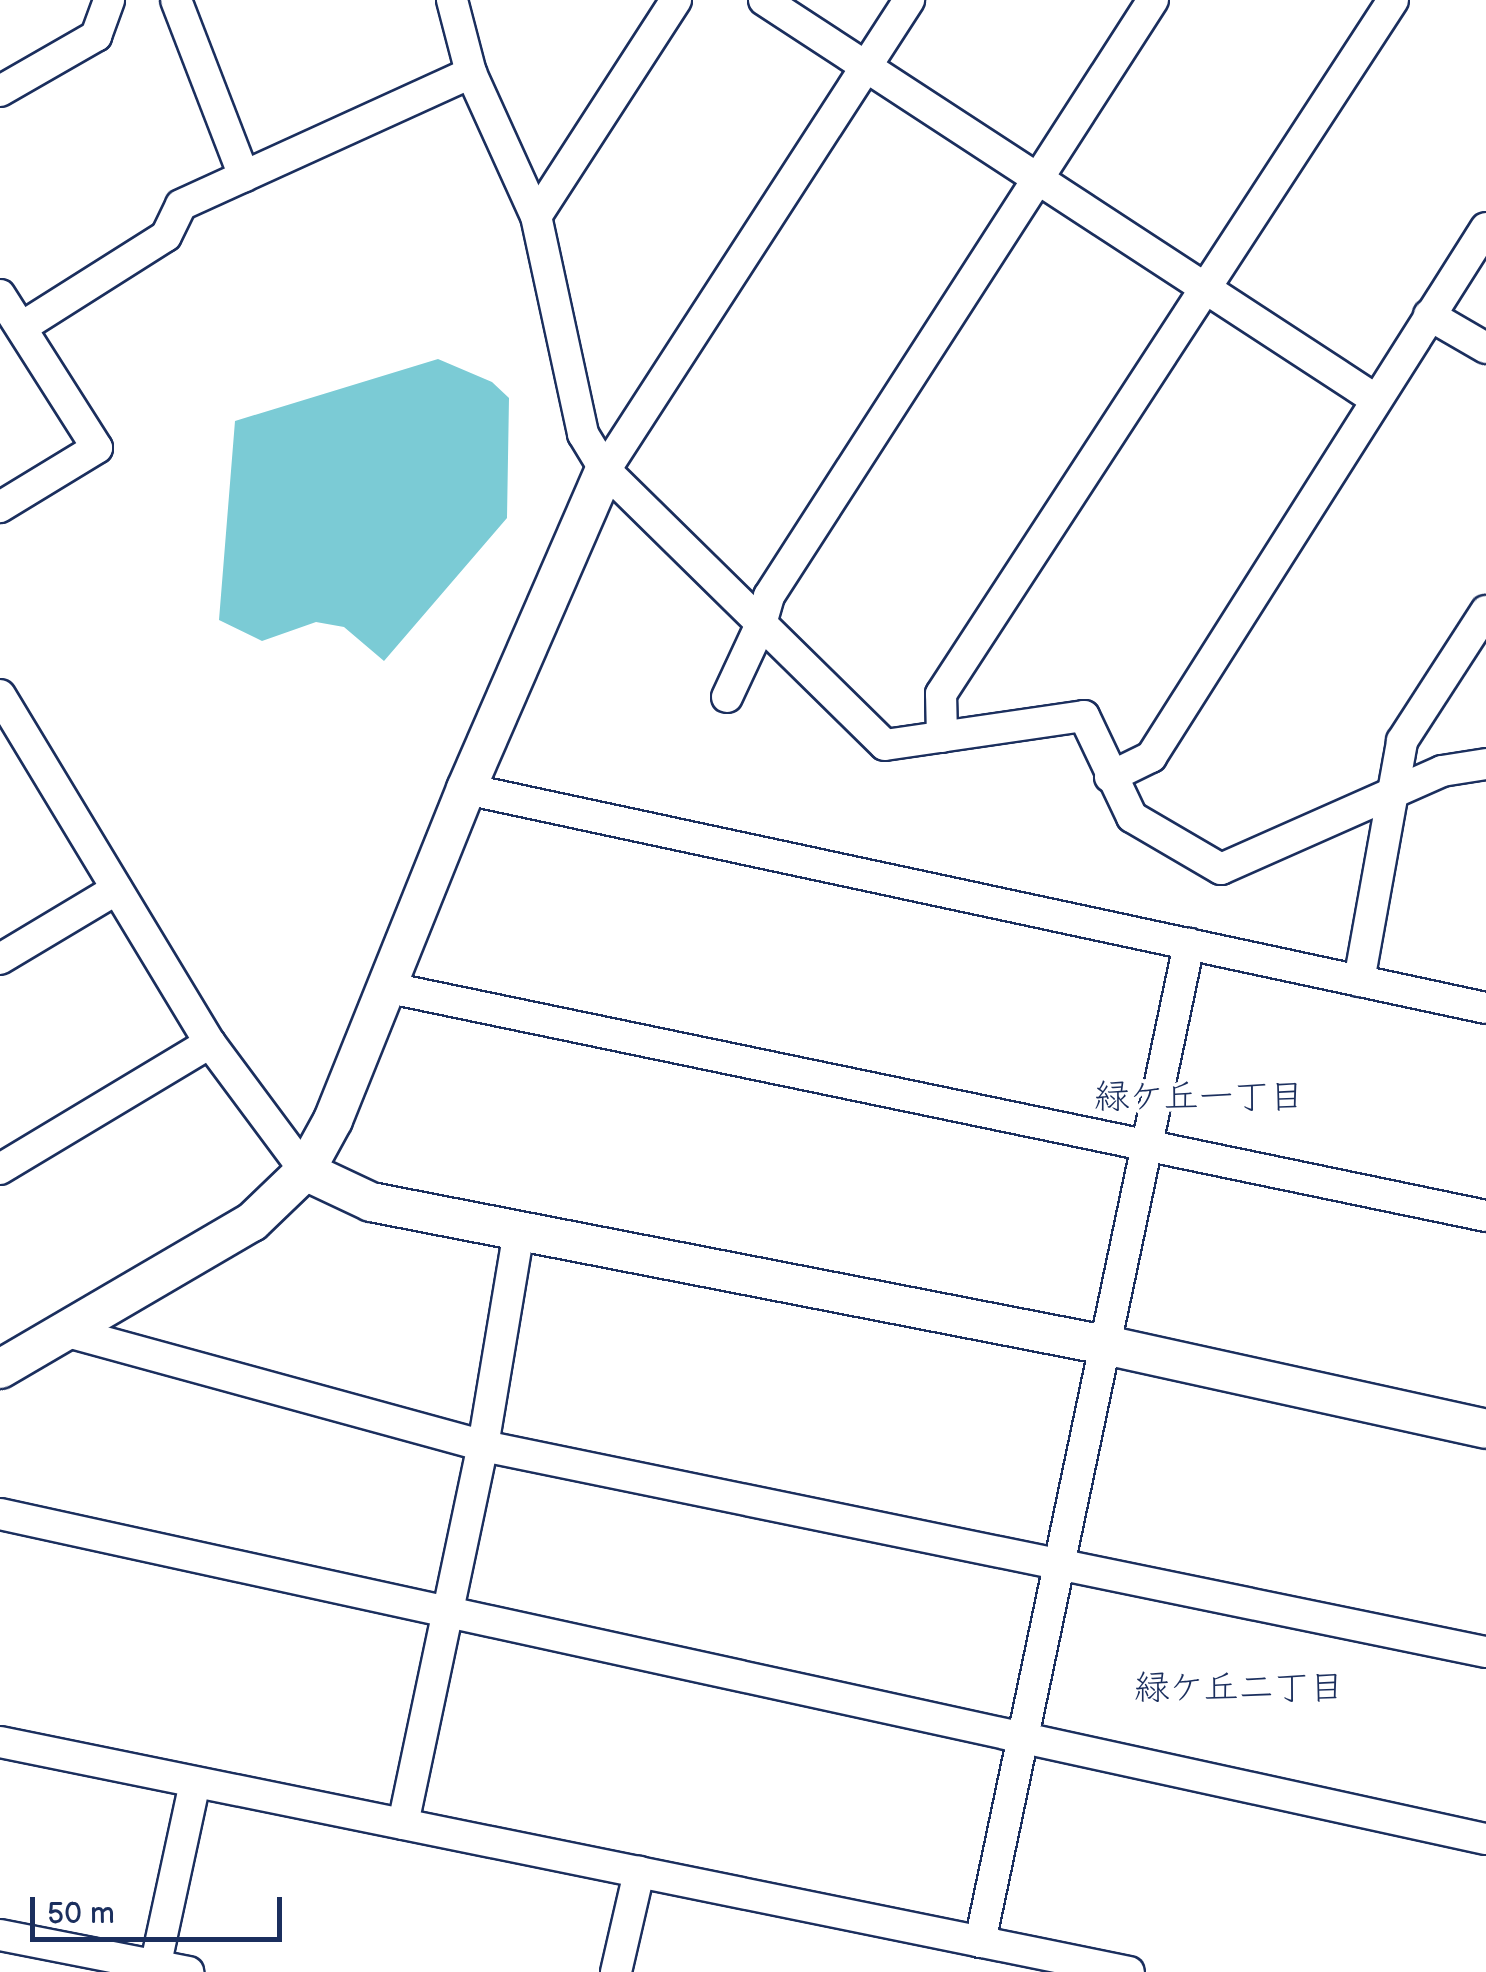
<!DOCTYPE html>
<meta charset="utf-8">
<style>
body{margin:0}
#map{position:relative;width:1486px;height:1972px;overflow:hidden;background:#fff;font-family:"Balsamiq Sans","Klee One",sans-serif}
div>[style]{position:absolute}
.water>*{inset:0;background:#7bcbd5}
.roads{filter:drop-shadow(2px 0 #1b2f5e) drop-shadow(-2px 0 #1b2f5e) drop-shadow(0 2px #1b2f5e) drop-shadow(0 -2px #1b2f5e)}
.minor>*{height:30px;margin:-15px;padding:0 15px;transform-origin:15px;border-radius:15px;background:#fff}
.tertiary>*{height:38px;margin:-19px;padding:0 19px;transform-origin:19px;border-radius:19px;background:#fff}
span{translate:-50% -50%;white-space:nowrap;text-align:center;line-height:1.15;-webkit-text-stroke:8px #fff;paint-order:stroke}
.neighbourhood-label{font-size:35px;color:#1b2f5e}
.scale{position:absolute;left:30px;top:1897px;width:252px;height:45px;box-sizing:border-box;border:5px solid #1b2f5e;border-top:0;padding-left:12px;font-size:30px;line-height:35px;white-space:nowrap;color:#1b2f5e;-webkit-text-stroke:8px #fff;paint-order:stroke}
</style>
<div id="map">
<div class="water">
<div style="clip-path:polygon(438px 359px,492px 382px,509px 398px,507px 518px,384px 661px,344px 627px,316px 622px,262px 641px,219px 620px,235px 421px)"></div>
</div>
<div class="roads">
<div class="minor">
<div style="left:176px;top:0;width:189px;rotate:68.9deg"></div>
<div style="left:452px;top:0;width:75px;rotate:75.4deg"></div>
<div style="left:471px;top:73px;width:157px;rotate:65.6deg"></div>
<div style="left:676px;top:0;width:257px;rotate:122.9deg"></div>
<div style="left:536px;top:216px;width:223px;rotate:77.8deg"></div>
<div style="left:583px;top:434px;width:42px;rotate:58.6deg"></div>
<div style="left:605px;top:470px;width:392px;rotate:44.5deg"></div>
<div style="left:885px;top:745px;width:201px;rotate:-8.3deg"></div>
<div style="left:1084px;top:716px;width:112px;rotate:64.6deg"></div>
<div style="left:1132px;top:817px;width:103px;rotate:30.3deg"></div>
<div style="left:1221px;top:869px;width:242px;rotate:-23.9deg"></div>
<div style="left:1442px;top:771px;width:45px;rotate:-9deg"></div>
<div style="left:764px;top:0;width:730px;rotate:33.15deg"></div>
<div style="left:0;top:91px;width:111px;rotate:-29.8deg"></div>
<div style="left:96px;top:36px;width:38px;rotate:-70deg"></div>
<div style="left:0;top:295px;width:181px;rotate:57.6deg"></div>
<div style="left:97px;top:448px;width:114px;rotate:148.7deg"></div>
<div style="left:1429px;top:315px;width:66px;rotate:30.1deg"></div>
<div style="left:22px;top:327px;width:170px;rotate:-32.3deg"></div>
<div style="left:166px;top:236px;width:34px;rotate:-64deg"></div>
<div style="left:181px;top:205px;width:319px;rotate:-24.5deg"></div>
<div style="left:605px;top:470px;width:560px;rotate:-57.1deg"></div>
<div style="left:0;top:695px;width:406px;rotate:58.9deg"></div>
<div style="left:210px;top:1043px;width:159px;rotate:53.4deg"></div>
<div style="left:727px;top:697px;width:81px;rotate:-65deg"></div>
<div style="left:761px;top:624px;width:29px;rotate:-74deg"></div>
<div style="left:769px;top:596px;width:709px;rotate:-57.21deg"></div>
<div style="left:942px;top:737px;width:43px;rotate:-91.3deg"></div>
<div style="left:941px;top:694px;width:828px;rotate:-56.92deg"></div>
<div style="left:1110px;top:777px;width:46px;rotate:-26deg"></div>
<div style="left:1151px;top:757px;width:626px;rotate:-57.66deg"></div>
<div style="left:466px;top:789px;width:1043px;rotate:12.12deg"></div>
<div style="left:0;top:959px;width:136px;rotate:-30.9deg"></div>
<div style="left:1359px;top:981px;width:244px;rotate:-79.8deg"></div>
<div style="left:1402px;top:741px;width:155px;rotate:-57.1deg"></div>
<div style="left:385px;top:987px;width:1125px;rotate:11.75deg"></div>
<div style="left:0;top:1169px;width:245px;rotate:-31deg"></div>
<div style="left:64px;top:1331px;width:434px;rotate:15.3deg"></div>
<div style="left:483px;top:1446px;width:1024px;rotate:11.61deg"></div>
<div style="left:0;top:1514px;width:1521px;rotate:12.34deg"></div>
<div style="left:0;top:1742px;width:1152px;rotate:11.51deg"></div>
<div style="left:403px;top:1824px;width:386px;rotate:-78.1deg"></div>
<div style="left:483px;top:1446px;width:219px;rotate:-80.5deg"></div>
<div style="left:0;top:1935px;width:192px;rotate:11.1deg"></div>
<div style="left:980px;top:1942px;width:1020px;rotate:-78.17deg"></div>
<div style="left:154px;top:1972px;width:194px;rotate:-77.8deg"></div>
<div style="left:616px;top:1972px;width:103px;rotate:-77deg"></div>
</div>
<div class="tertiary">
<div style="left:305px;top:1171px;width:73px;rotate:25.2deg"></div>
<div style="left:371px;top:1202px;width:748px;rotate:11.02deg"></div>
<div style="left:1105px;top:1345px;width:390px;rotate:12.4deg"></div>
<div style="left:0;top:1369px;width:292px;rotate:-30.3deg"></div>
<div style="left:252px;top:1222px;width:74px;rotate:-43.9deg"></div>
<div style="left:305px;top:1171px;width:58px;rotate:-61.2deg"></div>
<div style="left:333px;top:1120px;width:357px;rotate:-68.1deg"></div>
<div style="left:466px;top:789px;width:348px;rotate:-66.5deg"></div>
</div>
</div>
<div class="neighbourhood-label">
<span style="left:1199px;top:1098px">緑ケ丘一丁目</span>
<span style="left:1239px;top:1689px">緑ケ丘二丁目</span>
</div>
<div class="scale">50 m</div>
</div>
